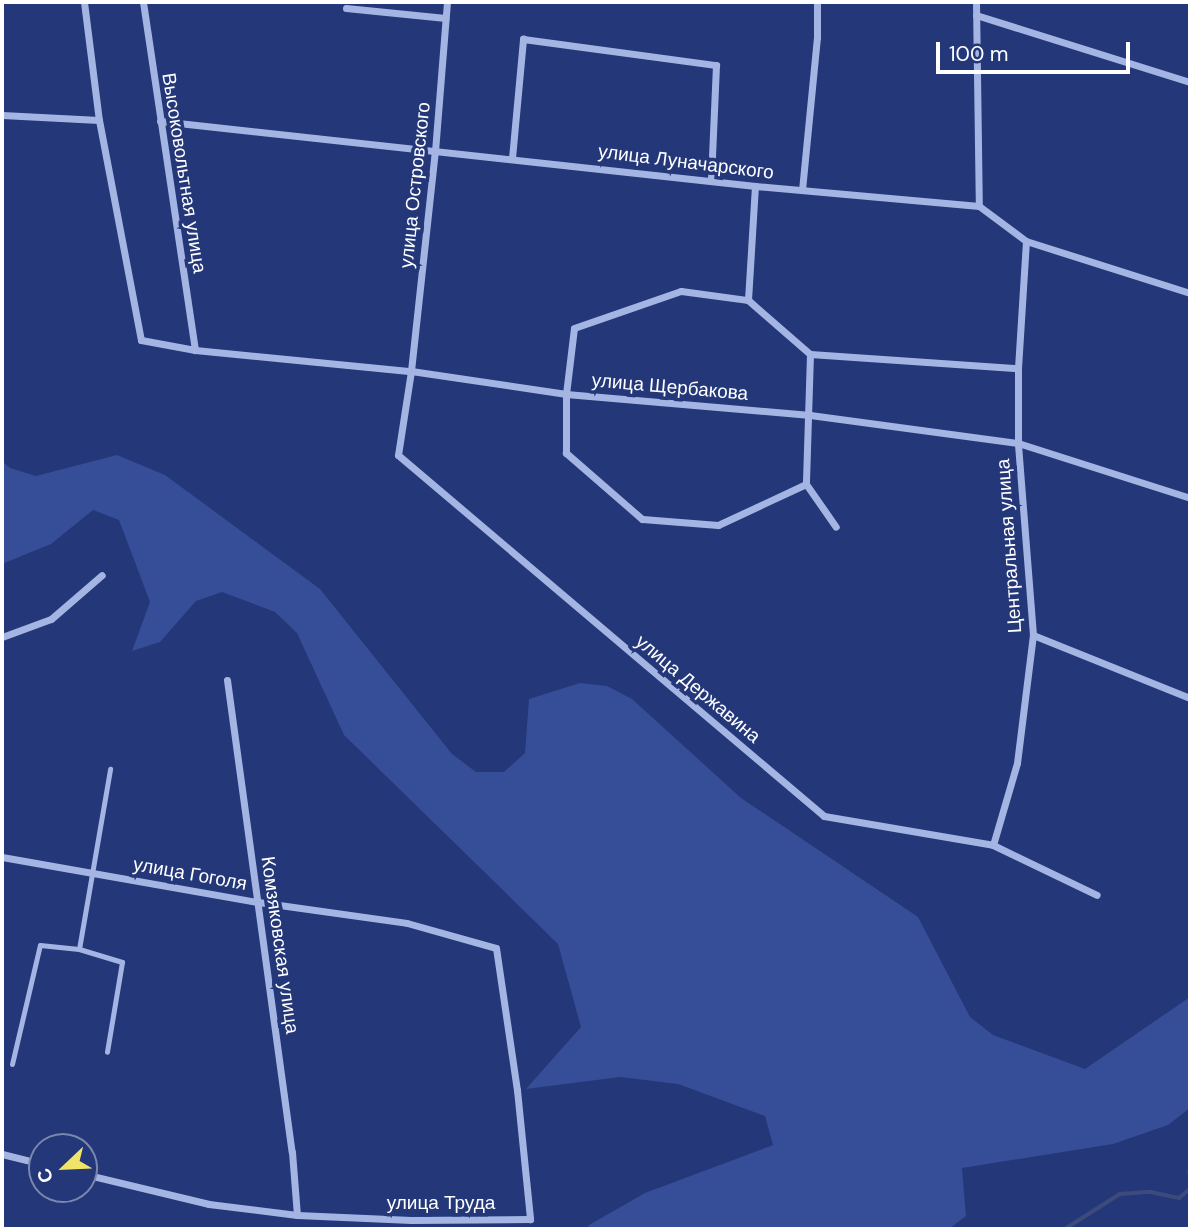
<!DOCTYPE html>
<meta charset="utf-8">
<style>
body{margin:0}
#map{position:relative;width:1192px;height:1231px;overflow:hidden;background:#233779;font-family:"DM Sans",sans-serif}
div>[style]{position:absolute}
.green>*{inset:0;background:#364e97}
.stream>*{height:3.5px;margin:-1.75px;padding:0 1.75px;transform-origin:1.75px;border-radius:1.75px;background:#3c4b7c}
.lane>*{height:5px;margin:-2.5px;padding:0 2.5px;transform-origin:2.5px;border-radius:2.5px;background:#a4b5e4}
.street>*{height:7px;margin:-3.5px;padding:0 3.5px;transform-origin:3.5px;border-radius:3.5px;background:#a4b5e4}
span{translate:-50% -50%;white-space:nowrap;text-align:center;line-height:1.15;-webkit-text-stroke:7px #233779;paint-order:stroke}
.street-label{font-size:19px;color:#fff}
.frame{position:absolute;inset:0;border:4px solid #fff;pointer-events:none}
.north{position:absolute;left:28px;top:1133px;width:70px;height:70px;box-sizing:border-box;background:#233779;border:2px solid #7b87af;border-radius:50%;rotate:247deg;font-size:19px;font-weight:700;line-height:28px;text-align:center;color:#fff}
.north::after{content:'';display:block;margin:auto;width:24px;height:32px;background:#efe368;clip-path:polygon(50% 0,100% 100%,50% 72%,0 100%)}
.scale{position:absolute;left:936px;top:42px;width:194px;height:32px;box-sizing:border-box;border:4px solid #fff;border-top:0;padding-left:9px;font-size:21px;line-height:24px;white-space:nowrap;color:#fff;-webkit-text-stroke:5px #233779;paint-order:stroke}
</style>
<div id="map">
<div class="green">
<div style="clip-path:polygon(117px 455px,165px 475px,320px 589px,452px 754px,476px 772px,504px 772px,525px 753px,529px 699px,580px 683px,607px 686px,632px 699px,741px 798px,918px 917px,970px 1017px,993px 1035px,1085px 1069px,1190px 997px,1190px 1108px,1168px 1125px,1113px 1144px,962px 1168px,966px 1216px,949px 1229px,587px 1229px,589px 1225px,645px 1193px,773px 1145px,765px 1116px,678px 1084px,620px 1077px,526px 1089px,581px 1027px,558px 944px,344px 735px,297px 633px,275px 612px,222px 592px,196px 601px,160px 642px,132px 651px,150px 602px,119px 520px,93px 510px,51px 544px,2px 564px,2px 461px,10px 468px,36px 476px)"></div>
</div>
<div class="stream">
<div style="left:1190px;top:1171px;width:3px;rotate:90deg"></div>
<div style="left:1065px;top:1229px;width:65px;rotate:-32.5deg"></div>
<div style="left:1120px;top:1194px;width:31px;rotate:-4deg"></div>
<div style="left:1151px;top:1192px;width:29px;rotate:12deg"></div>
<div style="left:1179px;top:1198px;width:14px;rotate:-39deg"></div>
</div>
<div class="lane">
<div style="left:79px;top:949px;width:45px;rotate:16.8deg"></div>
<div style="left:122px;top:962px;width:91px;rotate:99.5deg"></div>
<div style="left:12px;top:1064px;width:122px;rotate:-76.8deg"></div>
<div style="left:40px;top:945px;width:39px;rotate:6deg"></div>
<div style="left:79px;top:949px;width:183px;rotate:-80.2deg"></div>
</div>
<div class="street">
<div style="left:84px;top:2px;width:119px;rotate:82.8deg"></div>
<div style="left:99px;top:120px;width:224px;rotate:79.2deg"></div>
<div style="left:141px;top:340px;width:55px;rotate:10.5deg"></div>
<div style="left:195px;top:350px;width:217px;rotate:5.6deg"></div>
<div style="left:411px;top:371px;width:157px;rotate:8.4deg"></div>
<div style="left:566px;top:394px;width:245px;rotate:4.9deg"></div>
<div style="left:810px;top:415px;width:210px;rotate:7.7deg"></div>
<div style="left:1018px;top:443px;width:181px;rotate:17.7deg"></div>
<div style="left:143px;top:2px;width:352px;rotate:81.5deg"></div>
<div style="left:447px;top:2px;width:148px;rotate:94.6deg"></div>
<div style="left:435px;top:150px;width:222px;rotate:96.2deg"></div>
<div style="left:411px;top:371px;width:85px;rotate:98.8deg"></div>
<div style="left:398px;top:455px;width:558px;rotate:40.28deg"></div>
<div style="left:824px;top:816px;width:171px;rotate:9.7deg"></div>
<div style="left:993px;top:845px;width:115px;rotate:25.7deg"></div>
<div style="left:976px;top:2px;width:204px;rotate:89.2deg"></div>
<div style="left:346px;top:8px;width:100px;rotate:5.8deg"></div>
<div style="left:976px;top:15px;width:224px;rotate:17.4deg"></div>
<div style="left:2px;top:115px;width:97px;rotate:3deg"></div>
<div style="left:160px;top:121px;width:599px;rotate:6.23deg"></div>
<div style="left:755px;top:186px;width:225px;rotate:5.1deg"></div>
<div style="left:979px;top:206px;width:59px;rotate:36.7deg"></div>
<div style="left:1026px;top:241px;width:172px;rotate:17.6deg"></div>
<div style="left:512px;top:158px;width:120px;rotate:-84.7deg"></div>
<div style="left:523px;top:39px;width:195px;rotate:7.7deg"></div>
<div style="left:716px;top:65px;width:114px;rotate:92.5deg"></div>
<div style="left:802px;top:190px;width:154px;rotate:-84.4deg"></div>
<div style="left:817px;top:37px;width:35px;rotate:-90deg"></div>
<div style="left:681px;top:291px;width:68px;rotate:7.7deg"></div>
<div style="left:748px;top:300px;width:82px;rotate:41.1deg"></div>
<div style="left:810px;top:354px;width:130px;rotate:91.8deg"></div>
<div style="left:806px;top:484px;width:97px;rotate:155deg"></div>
<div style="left:718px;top:525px;width:76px;rotate:-175.5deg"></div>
<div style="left:642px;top:519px;width:101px;rotate:-139deg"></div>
<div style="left:566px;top:453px;width:59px;rotate:-90deg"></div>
<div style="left:566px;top:394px;width:66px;rotate:-83.1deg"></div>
<div style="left:574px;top:328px;width:113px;rotate:-19.1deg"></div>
<div style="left:748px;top:300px;width:114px;rotate:-86.5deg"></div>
<div style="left:810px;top:354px;width:208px;rotate:3.9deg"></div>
<div style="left:806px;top:484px;width:52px;rotate:55.1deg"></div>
<div style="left:1033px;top:635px;width:169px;rotate:21.9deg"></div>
<div style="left:2px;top:637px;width:52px;rotate:-20.2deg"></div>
<div style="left:51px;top:619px;width:67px;rotate:-40.8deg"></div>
<div style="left:227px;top:680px;width:476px;rotate:82.2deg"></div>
<div style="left:292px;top:1152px;width:63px;rotate:85.5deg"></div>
<div style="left:993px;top:845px;width:85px;rotate:-73.7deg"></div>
<div style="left:1017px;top:763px;width:129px;rotate:-82.9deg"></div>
<div style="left:1033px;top:635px;width:193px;rotate:-94.5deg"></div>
<div style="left:1018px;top:443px;width:75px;rotate:-90deg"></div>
<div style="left:1018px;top:368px;width:127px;rotate:-86.4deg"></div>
<div style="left:2px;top:857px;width:260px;rotate:10deg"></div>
<div style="left:258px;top:902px;width:150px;rotate:8deg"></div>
<div style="left:407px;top:923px;width:92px;rotate:15.7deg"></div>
<div style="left:496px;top:948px;width:144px;rotate:81.6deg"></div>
<div style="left:517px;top:1090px;width:130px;rotate:84.2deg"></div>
<div style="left:530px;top:1219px;width:119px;rotate:179.5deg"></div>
<div style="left:411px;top:1220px;width:114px;rotate:-177.5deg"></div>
<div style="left:297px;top:1215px;width:89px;rotate:-172.9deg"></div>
<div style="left:209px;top:1204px;width:129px;rotate:-166.5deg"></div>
<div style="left:2px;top:1154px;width:41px;rotate:14deg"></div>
</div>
<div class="street-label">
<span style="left:686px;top:162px;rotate:7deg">улица Луначарского</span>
<span style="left:184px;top:173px;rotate:81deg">Высоковольтная улица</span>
<span style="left:415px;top:185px;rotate:-84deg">улица Островского</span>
<span style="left:670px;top:387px;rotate:5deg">улица Щербакова</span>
<span style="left:1009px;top:546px;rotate:-94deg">Центральная улица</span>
<span style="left:698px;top:689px;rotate:40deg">улица Державина</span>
<span style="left:190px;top:874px;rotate:10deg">улица Гоголя</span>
<span style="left:280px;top:945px;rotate:82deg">Комзяковская улица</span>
<span style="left:441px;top:1203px">улица Труда</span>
</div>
<div class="frame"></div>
<div class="north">С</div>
<div class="scale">100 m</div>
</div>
